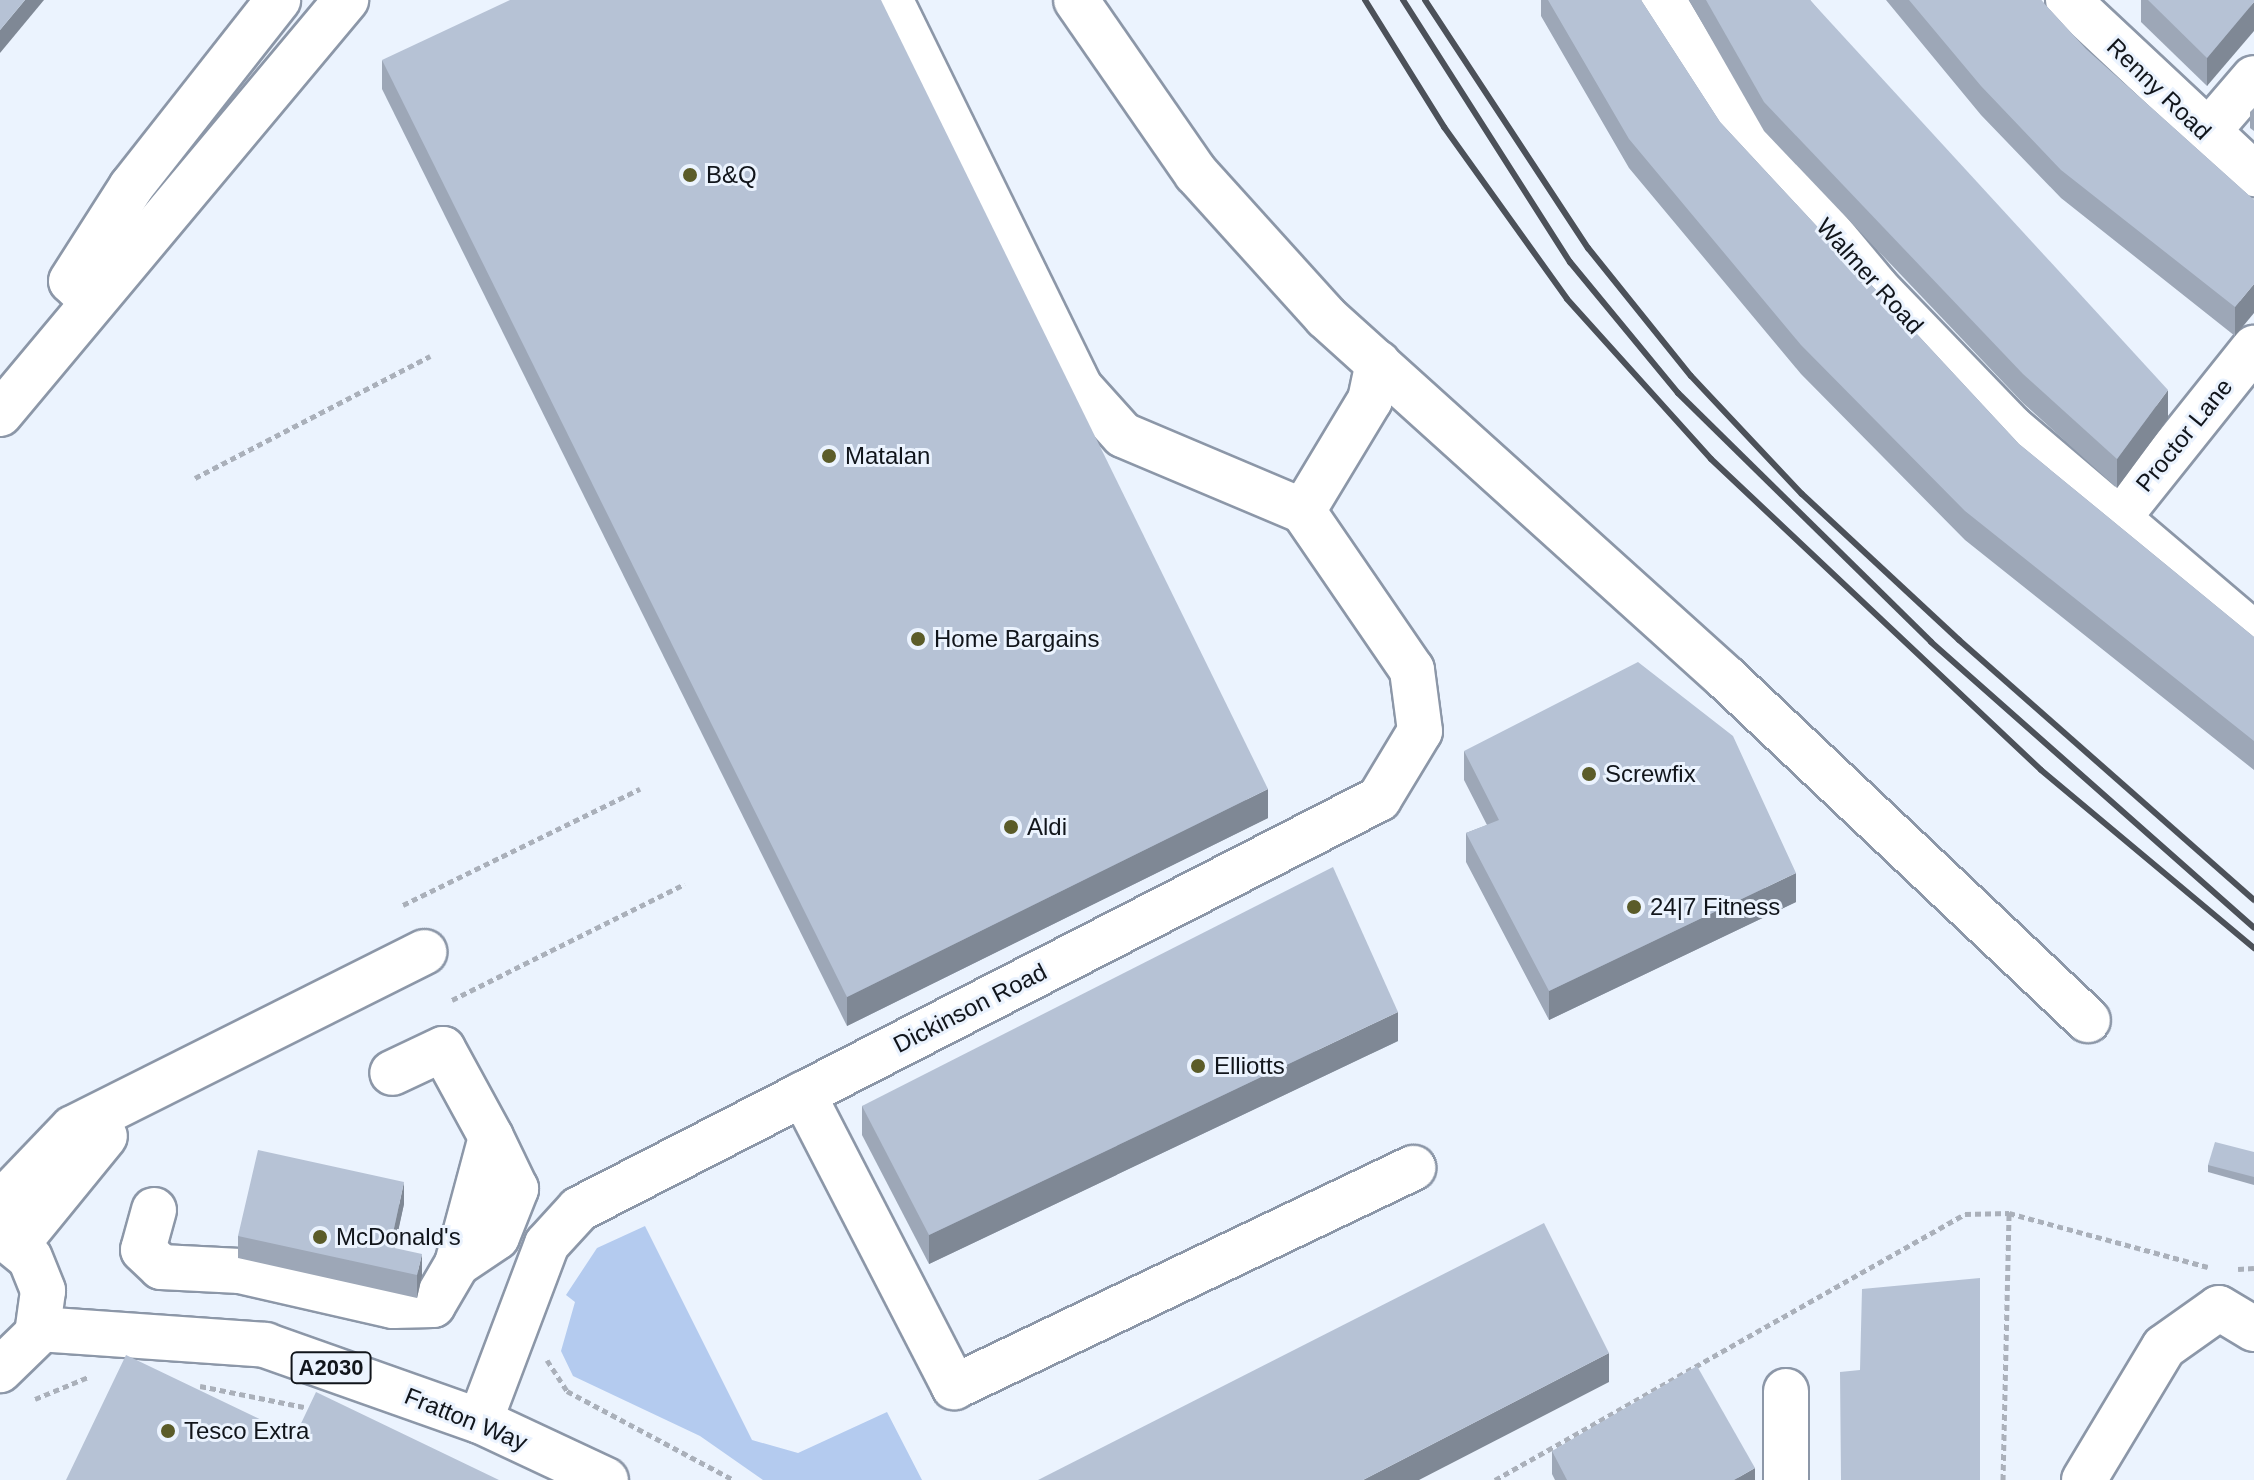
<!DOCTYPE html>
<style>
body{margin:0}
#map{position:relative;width:2254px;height:1480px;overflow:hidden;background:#ebf3fe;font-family:Arial,sans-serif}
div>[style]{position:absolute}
.green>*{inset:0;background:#b4cbef}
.path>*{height:5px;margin-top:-2.5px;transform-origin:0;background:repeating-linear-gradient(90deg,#aab0ba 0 6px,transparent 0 10px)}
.roads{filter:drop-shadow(2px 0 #8c97a8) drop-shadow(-2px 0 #8c97a8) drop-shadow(0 2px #8c97a8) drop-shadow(0 -2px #8c97a8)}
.minor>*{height:44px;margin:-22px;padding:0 22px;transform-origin:22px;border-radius:22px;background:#fff}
.major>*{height:44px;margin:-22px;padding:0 22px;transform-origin:22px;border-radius:22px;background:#fff}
.rail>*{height:6px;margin:-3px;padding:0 3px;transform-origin:3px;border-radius:3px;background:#4c5159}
.wall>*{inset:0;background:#9da7b7}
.shaded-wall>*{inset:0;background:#7f8895}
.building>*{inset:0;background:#b6c2d5}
.dots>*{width:22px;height:22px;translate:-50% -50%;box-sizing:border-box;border:4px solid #ebf3fe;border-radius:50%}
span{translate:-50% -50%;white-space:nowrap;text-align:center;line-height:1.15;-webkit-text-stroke:6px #ebf3fe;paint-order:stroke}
.shield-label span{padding:2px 6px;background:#ebf3fe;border:2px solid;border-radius:6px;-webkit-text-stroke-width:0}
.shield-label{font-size:22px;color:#11151b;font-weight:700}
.street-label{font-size:24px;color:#11151b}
.poi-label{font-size:24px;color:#11151b}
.left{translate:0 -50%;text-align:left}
</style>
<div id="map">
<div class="green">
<div style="clip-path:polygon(645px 1226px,752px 1440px,798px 1453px,887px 1412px,922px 1480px,763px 1480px,700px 1436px,573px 1376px,561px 1351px,575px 1302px,566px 1295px,597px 1248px)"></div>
</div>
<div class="path">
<div style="left:195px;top:478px;width:265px;rotate:-27.4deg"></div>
<div style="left:403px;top:905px;width:264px;rotate:-26.1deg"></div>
<div style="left:452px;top:1000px;width:260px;rotate:-26.5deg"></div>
<div style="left:2238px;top:1269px;width:16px;rotate:-4deg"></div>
<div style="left:547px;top:1360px;width:37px;rotate:57deg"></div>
<div style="left:567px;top:1391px;width:189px;rotate:28.1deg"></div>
<div style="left:200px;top:1386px;width:106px;rotate:11.4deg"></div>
<div style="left:35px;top:1399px;width:57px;rotate:-22.5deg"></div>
<div style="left:1495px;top:1480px;width:540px;rotate:-29.51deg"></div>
<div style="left:1965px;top:1214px;width:44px;rotate:-1.3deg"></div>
<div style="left:2009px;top:1213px;width:206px;rotate:15.2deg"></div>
<div style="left:2003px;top:1480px;width:267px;rotate:-88.7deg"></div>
</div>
<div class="roads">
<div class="minor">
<div style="left:1076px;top:0;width:211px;rotate:55.3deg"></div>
<div style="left:1196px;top:173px;width:194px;rotate:47.9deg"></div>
<div style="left:1326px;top:317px;width:539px;rotate:42.07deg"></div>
<div style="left:1726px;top:678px;width:498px;rotate:43.4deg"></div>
<div style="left:1663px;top:0;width:131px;rotate:59.1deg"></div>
<div style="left:1730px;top:112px;width:229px;rotate:50.1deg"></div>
<div style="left:1877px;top:288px;width:193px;rotate:46deg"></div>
<div style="left:2011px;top:427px;width:319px;rotate:40.4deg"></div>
<div style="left:2068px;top:0;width:255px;rotate:43.1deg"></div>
<div style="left:2205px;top:135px;width:75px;rotate:-49.3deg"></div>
<div style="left:93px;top:302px;width:30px;rotate:-136deg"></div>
<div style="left:71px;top:281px;width:112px;rotate:-57.4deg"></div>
<div style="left:131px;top:187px;width:238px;rotate:-51.8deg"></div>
<div style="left:0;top:414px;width:540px;rotate:-50.11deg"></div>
<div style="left:1303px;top:511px;width:130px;rotate:-58.9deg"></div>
<div style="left:1370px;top:400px;width:38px;rotate:-78deg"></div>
<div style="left:2115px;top:522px;width:223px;rotate:-51.4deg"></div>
<div style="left:803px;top:1094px;width:330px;rotate:62.7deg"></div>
<div style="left:954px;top:1387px;width:509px;rotate:-25.51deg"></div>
<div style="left:0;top:1204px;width:105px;rotate:-46.2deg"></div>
<div style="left:73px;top:1128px;width:393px;rotate:-26.6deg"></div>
<div style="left:154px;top:1210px;width:41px;rotate:105.4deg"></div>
<div style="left:143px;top:1250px;width:25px;rotate:43deg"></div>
<div style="left:161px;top:1267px;width:79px;rotate:2.9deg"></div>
<div style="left:240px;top:1271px;width:157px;rotate:12.9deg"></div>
<div style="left:393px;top:1306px;width:40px;rotate:-1.4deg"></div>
<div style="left:433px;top:1305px;width:48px;rotate:-59.7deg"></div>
<div style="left:457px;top:1264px;width:131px;rotate:-75deg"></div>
<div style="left:491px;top:1137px;width:100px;rotate:-118.6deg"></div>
<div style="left:443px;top:1049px;width:56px;rotate:154.8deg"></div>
<div style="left:17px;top:1244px;width:139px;rotate:-50.8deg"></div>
<div style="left:457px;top:1264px;width:48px;rotate:-34deg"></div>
<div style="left:497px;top:1237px;width:52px;rotate:-68.4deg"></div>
<div style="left:516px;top:1189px;width:58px;rotate:-115.7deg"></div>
<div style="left:480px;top:1421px;width:189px;rotate:-69.3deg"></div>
<div style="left:547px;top:1244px;width:47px;rotate:-47.6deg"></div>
<div style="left:579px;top:1209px;width:899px;rotate:-27.14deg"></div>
<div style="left:1379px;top:799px;width:79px;rotate:-58.9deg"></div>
<div style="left:1420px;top:731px;width:62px;rotate:-97.5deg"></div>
<div style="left:1412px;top:670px;width:193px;rotate:-124.4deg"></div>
<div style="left:1303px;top:511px;width:195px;rotate:-157.1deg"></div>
<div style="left:1123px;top:435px;width:64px;rotate:-131.9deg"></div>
<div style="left:1080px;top:387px;width:431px;rotate:-116.1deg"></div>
<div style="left:1786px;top:1480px;width:89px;rotate:-90deg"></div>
<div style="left:2084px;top:1480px;width:155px;rotate:-59deg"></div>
<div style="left:2164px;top:1347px;width:67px;rotate:-35.3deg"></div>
<div style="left:2219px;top:1308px;width:41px;rotate:31deg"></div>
</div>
<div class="major">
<div style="left:0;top:1234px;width:38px;rotate:39deg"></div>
<div style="left:30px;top:1258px;width:35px;rotate:68deg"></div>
<div style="left:43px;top:1291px;width:43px;rotate:97.9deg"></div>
<div style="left:37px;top:1334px;width:52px;rotate:135.8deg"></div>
<div style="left:39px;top:1329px;width:227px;rotate:4deg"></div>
<div style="left:265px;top:1345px;width:228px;rotate:19.5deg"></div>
<div style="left:480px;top:1421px;width:139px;rotate:25.1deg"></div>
</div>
</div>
<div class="rail">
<div style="left:1365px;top:0;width:150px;rotate:58.1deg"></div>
<div style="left:1444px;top:127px;width:211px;rotate:54.4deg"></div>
<div style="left:1567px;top:299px;width:215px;rotate:48deg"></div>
<div style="left:1711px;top:459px;width:453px;rotate:43.3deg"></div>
<div style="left:2041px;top:770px;width:278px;rotate:39.9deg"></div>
<div style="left:1403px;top:0;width:311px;rotate:57.5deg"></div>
<div style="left:1570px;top:262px;width:170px;rotate:50.5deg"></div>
<div style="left:1678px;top:393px;width:355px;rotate:44.5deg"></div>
<div style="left:1931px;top:642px;width:431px;rotate:41.5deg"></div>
<div style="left:1425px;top:0;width:297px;rotate:56.7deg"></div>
<div style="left:1588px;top:248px;width:164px;rotate:51.2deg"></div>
<div style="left:1691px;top:376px;width:162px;rotate:46.8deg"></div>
<div style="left:1802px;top:494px;width:214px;rotate:42.9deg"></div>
<div style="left:1959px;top:640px;width:393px;rotate:41.4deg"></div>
</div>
<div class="wall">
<div style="clip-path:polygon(1541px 0,1641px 0,1720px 122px,2019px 444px,2254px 637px,2254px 770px,1965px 540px,1801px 374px,1629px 168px,1541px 16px)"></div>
<div style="clip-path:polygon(1689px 0,1810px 0,2168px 419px,2117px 488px,2023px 403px,1764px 131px)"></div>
<div style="clip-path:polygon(1886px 0,2041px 0,2086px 49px,2254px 200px,2235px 336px,2061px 198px,1981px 115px)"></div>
<div style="clip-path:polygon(2141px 0,2254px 0,2207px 86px,2141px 22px)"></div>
<div style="clip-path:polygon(382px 60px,1268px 818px,847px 1026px,382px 89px)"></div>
<div style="clip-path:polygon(2254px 108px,2254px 131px,2250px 128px,2250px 112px)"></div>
<div style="clip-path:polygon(1464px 751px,1796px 902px,1549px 1020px,1466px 862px,1466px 833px,1487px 825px,1464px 780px)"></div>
<div style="clip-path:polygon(1398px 1041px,929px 1264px,862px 1135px,862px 1106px)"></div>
<div style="clip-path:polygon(2254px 1152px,2254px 1185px,2208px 1172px,2208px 1165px)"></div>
<div style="clip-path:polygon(404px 1204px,394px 1248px,422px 1276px,417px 1298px,238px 1258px,238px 1236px)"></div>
<div style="clip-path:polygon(1552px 1451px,1755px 1480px,1555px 1480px,1552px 1474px)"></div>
</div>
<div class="shaded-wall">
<div style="clip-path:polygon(25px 0,44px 0,0 53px,0 30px)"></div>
<div style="clip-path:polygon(2254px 2px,2254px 31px,2207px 86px,2207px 58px)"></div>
<div style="clip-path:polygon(2254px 284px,2254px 313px,2235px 336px,2235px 307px)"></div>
<div style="clip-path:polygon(2168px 390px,2168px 419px,2117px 488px,2117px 459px)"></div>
<div style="clip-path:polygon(1268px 789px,1268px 818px,847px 1026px,847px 997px)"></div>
<div style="clip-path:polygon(1796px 873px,1796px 902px,1549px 1020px,1549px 991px)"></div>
<div style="clip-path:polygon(1398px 1012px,1398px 1041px,929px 1264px,929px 1235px)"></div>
<div style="clip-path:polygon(404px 1182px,404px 1204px,390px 1269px,390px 1247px)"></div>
<div style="clip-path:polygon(422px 1254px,422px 1276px,417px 1298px,417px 1275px)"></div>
<div style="clip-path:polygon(1609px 1353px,1609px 1382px,1419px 1480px,1363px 1480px)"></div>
<div style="clip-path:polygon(1755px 1468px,1755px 1480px,1734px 1480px)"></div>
</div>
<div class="building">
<div style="clip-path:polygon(0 0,25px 0,0 30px)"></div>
<div style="clip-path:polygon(510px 0,881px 0,1268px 789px,847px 997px,382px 60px)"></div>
<div style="clip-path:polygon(1548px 0,1641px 0,1720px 122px,2019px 444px,2254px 637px,2254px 741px,1965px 511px,1801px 345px,1629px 139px)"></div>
<div style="clip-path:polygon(1706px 0,1810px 0,2168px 390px,2117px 459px,2023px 374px,1764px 102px)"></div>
<div style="clip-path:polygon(1909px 0,2041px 0,2086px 49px,2254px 200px,2254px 284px,2235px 307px,2061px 170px,1981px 86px)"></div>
<div style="clip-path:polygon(2148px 0,2254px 0,2254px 2px,2207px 58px)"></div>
<div style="clip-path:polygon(1638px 662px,1733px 736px,1796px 873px,1549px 991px,1466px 833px,1499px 820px,1464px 751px)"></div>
<div style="clip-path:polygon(1333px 867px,1398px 1012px,929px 1235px,862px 1106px)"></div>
<div style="clip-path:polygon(2215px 1142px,2254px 1152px,2254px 1177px,2208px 1165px)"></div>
<div style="clip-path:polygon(258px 1150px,404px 1182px,390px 1247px,422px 1254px,417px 1275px,238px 1236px)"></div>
<div style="clip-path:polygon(1544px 1223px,1609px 1353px,1363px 1480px,1038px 1480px)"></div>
<div style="clip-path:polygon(1980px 1278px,1980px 1480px,1841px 1480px,1840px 1372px,1860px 1370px,1862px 1289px)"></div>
<div style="clip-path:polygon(126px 1355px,295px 1436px,316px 1392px,499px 1480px,66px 1480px)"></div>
<div style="clip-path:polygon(1697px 1366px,1755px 1468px,1734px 1480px,1567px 1480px,1552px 1451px)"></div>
</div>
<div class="dots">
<div style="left:690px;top:175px;background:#5b5c29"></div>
<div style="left:829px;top:456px;background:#5b5c29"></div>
<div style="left:918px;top:639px;background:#5b5c29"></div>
<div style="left:1589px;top:774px;background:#5b5c29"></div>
<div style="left:1011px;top:827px;background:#5b5c29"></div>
<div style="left:1634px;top:907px;background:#5b5c29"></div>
<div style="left:1198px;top:1066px;background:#5b5c29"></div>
<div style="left:320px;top:1237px;background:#5b5c29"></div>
<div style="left:168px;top:1431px;background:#5b5c29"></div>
</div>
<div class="shield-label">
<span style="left:331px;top:1368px">A2030</span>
</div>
<div class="street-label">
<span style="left:2159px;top:89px;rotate:44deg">Renny Road</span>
<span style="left:1870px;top:276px;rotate:48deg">Walmer Road</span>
<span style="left:2184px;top:435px;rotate:-51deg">Proctor Lane</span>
<span style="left:970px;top:1008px;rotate:-27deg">Dickinson Road</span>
<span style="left:466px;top:1419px;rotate:22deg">Fratton Way</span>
</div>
<div class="poi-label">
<span class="left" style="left:706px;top:175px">B&amp;Q</span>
<span class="left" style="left:845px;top:456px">Matalan</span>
<span class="left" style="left:934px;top:639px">Home Bargains</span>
<span class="left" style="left:1605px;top:774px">Screwfix</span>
<span class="left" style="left:1027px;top:827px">Aldi</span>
<span class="left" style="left:1650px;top:907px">24|7 Fitness</span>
<span class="left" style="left:1214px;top:1066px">Elliotts</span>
<span class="left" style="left:336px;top:1237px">McDonald's</span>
<span class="left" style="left:184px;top:1431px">Tesco Extra</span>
</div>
</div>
